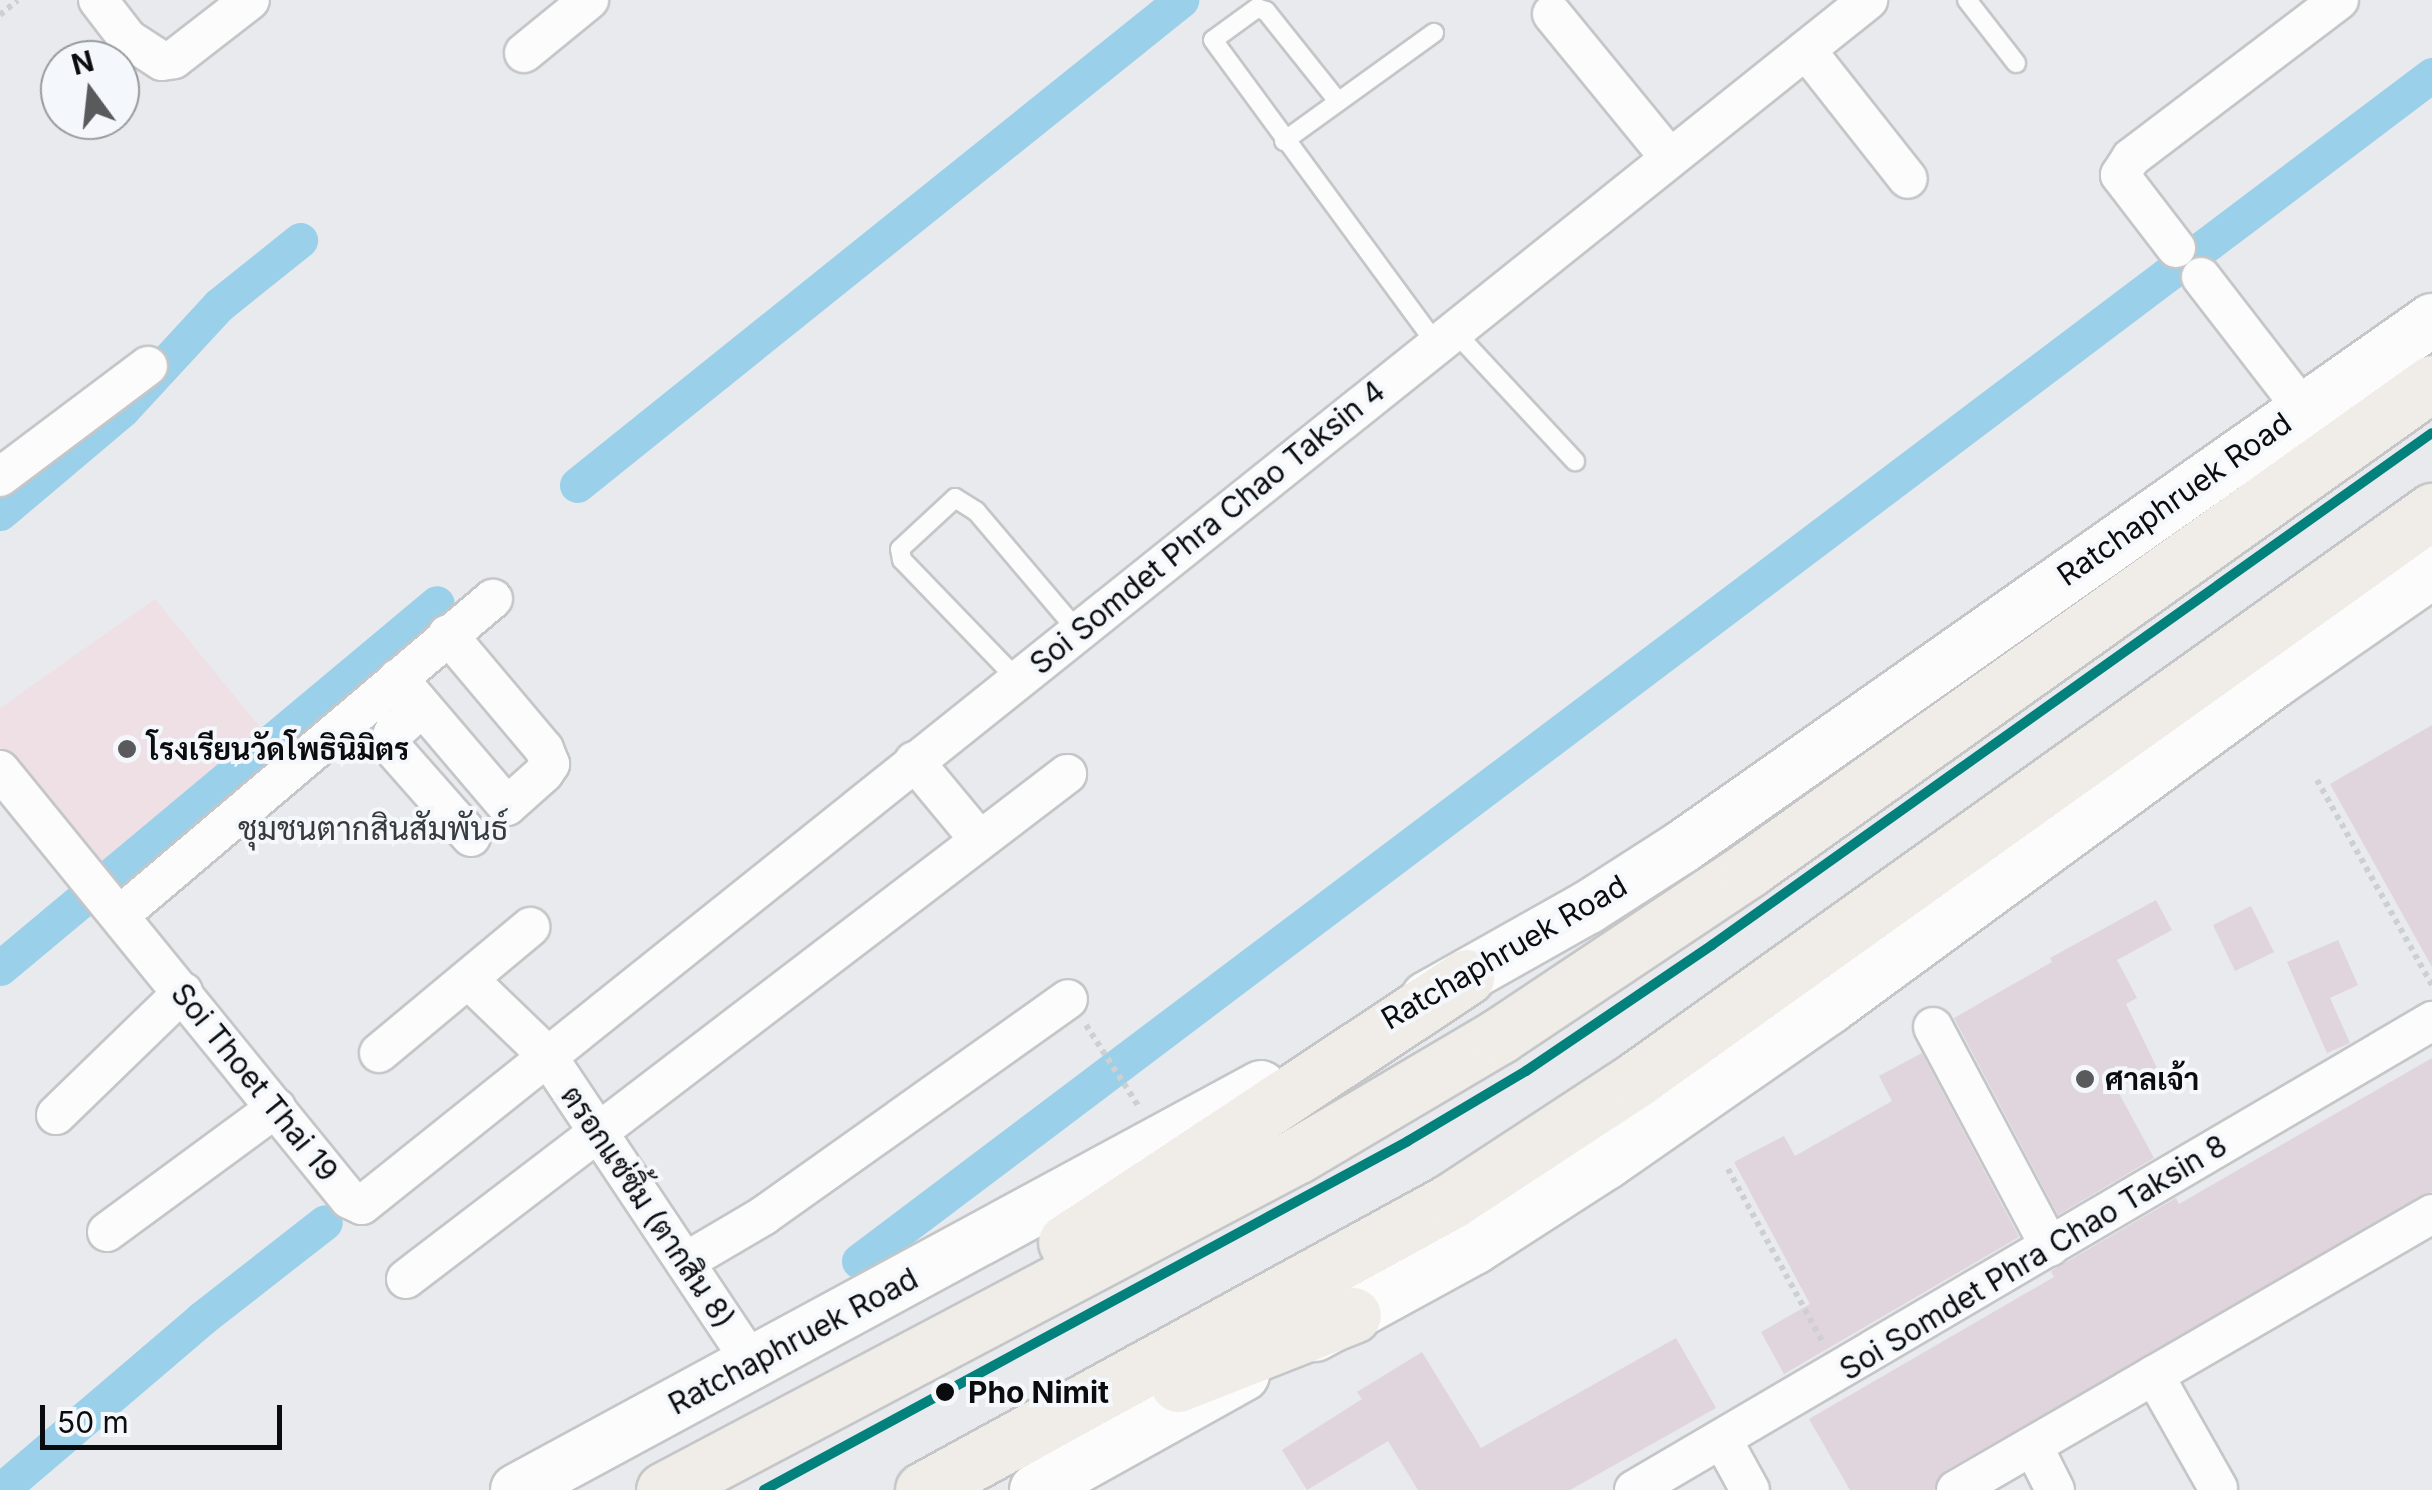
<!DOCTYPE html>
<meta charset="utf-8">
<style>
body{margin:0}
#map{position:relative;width:2432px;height:1490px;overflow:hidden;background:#e8eaed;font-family:Inter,Sarabun,sans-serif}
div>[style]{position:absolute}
.education>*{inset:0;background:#eee0e5}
.canal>*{height:35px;margin:-17.5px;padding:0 17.5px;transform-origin:17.5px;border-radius:17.5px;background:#9ad0e9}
.building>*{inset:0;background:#e0d4dd}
.path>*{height:6px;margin-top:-3px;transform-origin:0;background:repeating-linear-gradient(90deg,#cecfcf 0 5px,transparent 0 10px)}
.roads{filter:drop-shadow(2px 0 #c4c6c8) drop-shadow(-2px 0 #c4c6c8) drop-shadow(0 2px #c4c6c8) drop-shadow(0 -2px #c4c6c8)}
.lane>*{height:18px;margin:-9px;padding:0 9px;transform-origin:9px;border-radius:9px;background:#fcfcfc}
.street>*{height:38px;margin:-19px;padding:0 19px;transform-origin:19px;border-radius:19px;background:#fcfcfc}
.secondary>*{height:52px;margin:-26px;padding:0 26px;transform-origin:26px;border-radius:26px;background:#fcfcfc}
.primary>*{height:55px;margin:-27.5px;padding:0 27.5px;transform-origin:27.5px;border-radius:27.5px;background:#f0ede8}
.metro-1>*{height:10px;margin:-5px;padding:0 5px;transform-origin:5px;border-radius:5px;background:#02817d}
.dots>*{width:28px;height:28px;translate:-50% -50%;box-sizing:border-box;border:5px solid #f4f8fc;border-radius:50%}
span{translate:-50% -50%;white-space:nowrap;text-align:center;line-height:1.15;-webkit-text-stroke:8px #f4f8fc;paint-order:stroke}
.street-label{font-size:30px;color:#0b0c0d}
.poi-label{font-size:30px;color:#0b0c0d;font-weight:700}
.left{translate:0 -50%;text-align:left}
.stop-label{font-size:30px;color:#0b0c0d;font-weight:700}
.neighbourhood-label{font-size:32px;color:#383b3d}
.north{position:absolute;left:40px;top:40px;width:100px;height:100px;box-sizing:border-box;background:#f4f8fc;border:2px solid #979a9c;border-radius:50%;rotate:345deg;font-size:28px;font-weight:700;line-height:40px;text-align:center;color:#0b0c0d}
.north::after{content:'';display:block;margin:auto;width:35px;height:45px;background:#585a5b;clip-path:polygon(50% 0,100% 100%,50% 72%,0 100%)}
.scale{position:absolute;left:40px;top:1405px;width:242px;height:45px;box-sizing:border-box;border:5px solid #0b0c0d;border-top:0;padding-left:12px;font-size:30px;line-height:35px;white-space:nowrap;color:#0b0c0d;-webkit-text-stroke:8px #f4f8fc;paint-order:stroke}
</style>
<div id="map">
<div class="education">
<div style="clip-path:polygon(155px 599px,269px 738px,95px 876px,0 761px,0 708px)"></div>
</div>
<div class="canal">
<div style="left:577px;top:485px;width:775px;rotate:-38.76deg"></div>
<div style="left:0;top:513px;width:161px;rotate:-40.2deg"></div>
<div style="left:123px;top:409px;width:142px;rotate:-47.3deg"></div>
<div style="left:219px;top:305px;width:104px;rotate:-38.7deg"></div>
<div style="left:0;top:968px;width:569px;rotate:-39.87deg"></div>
<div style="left:859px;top:1261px;width:1970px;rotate:-37.02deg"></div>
<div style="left:1px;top:1490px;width:263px;rotate:-40.5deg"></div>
<div style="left:201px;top:1319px;width:157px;rotate:-38deg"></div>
</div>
<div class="building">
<div style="clip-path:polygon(2432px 725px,2432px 967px,2330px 784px)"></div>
<div style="clip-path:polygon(2156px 900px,2172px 930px,2117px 960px,2137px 998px,2126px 1004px,2157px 1068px,2116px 1088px,2154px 1158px,2058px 1215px,1954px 1018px,2052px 962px,2050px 958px)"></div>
<div style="clip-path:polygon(2251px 906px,2274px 952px,2235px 971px,2213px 925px)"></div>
<div style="clip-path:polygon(2338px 940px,2358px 985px,2330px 998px,2350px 1043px,2327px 1053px,2287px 962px)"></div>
<div style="clip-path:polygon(1922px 1053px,2019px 1237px,1784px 1374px,1761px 1332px,1810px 1304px,1734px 1162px,1784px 1136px,1795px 1156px,1892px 1101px,1879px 1076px)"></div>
<div style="clip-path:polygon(2432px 1058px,2432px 1192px,1945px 1471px,1934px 1490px,1850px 1490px,1809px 1419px,2054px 1277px,2051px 1271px,2176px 1198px,2179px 1204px)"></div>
<div style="clip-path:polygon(1676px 1338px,1716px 1408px,1570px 1490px,1418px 1490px,1388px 1441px,1307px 1490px,1282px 1450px,1362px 1399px,1357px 1392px,1422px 1352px,1481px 1448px)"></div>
</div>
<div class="path">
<div style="left:0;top:15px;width:23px;rotate:-40deg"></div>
<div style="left:2317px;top:780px;width:235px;rotate:60.7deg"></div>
<div style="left:1086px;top:1025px;width:98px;rotate:57.1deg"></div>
<div style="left:1728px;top:1169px;width:200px;rotate:61.3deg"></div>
</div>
<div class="roads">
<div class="lane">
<div style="left:1967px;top:0;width:80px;rotate:52.1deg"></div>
<div style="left:1337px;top:100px;width:114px;rotate:-128.6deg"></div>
<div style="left:1266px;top:11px;width:9px;rotate:-162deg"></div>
<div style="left:1257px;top:8px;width:54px;rotate:144deg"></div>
<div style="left:1213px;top:40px;width:377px;rotate:53.7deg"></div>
<div style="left:1284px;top:141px;width:185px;rotate:-35.8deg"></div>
<div style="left:1454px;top:331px;width:178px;rotate:47.1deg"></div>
<div style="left:1017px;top:679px;width:165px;rotate:-134deg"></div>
<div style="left:902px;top:560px;width:11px;rotate:-100deg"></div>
<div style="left:900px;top:549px;width:75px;rotate:-42.8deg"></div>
<div style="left:955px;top:498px;width:25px;rotate:32deg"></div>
<div style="left:976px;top:511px;width:156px;rotate:49.7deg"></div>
</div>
<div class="street">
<div style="left:98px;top:0;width:49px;rotate:52.4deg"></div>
<div style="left:128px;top:39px;width:40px;rotate:32.9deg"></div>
<div style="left:162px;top:61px;width:12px;rotate:-9deg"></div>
<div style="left:174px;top:59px;width:96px;rotate:-37.8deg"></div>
<div style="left:1552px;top:14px;width:186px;rotate:50.7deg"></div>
<div style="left:1806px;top:50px;width:164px;rotate:51.7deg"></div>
<div style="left:524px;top:53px;width:84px;rotate:-39.2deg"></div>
<div style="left:2176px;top:248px;width:92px;rotate:-127.5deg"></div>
<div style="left:2120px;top:175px;width:20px;rotate:-57deg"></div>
<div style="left:2131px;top:158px;width:261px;rotate:-37.2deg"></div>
<div style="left:2201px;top:277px;width:167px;rotate:52.3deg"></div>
<div style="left:0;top:477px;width:185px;rotate:-36.9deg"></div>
<div style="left:398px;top:678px;width:168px;rotate:49.6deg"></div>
<div style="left:507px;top:806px;width:50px;rotate:-41.7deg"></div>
<div style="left:544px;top:773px;width:11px;rotate:-56deg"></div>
<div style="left:550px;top:764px;width:16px;rotate:-112deg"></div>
<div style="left:544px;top:749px;width:150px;rotate:-130.1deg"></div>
<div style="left:422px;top:708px;width:38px;rotate:139deg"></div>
<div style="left:393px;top:733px;width:12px;rotate:110deg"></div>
<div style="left:389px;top:744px;width:124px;rotate:48.6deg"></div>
<div style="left:914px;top:761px;width:100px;rotate:50.3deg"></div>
<div style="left:0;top:770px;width:553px;rotate:50.87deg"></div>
<div style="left:349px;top:1199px;width:14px;rotate:25deg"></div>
<div style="left:362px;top:1205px;width:1929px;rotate:-38.66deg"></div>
<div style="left:120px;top:915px;width:489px;rotate:-40.3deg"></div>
<div style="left:469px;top:980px;width:107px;rotate:43.9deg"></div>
<div style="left:546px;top:1054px;width:368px;rotate:56.3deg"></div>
<div style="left:1933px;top:1027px;width:249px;rotate:62deg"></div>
<div style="left:379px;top:1053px;width:197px;rotate:-39.8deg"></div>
<div style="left:56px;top:1115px;width:177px;rotate:-44.1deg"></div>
<div style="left:107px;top:1232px;width:210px;rotate:-36.3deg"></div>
<div style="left:685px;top:1262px;width:91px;rotate:-30.5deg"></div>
<div style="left:763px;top:1216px;width:374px;rotate:-35.4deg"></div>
<div style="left:406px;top:1279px;width:832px;rotate:-37.38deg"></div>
<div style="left:2154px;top:1375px;width:130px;rotate:60.5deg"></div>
<div style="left:1722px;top:1439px;width:58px;rotate:61.2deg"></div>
<div style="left:2033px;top:1446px;width:49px;rotate:63.4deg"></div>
<div style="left:1634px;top:1490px;width:926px;rotate:-30.44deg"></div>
<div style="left:1956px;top:1490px;width:550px;rotate:-30.11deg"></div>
</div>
<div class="secondary">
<div style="left:1427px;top:998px;width:184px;rotate:-29.4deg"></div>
<div style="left:1587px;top:908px;width:113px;rotate:-32.7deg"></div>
<div style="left:1682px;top:847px;width:917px;rotate:-35.09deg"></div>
<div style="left:1315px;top:1335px;width:181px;rotate:-28.7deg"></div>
<div style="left:1474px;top:1248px;width:157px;rotate:-32.8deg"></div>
<div style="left:1606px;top:1163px;width:272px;rotate:-34.8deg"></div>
<div style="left:1829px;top:1008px;width:557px;rotate:-36.23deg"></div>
<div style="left:2278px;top:679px;width:188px;rotate:-34.8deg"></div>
<div style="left:517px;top:1490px;width:846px;rotate:-28.44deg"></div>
<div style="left:1036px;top:1490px;width:237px;rotate:-29.1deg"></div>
</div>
<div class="primary">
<div style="left:1066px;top:1242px;width:480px;rotate:-33.5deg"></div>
<div style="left:1178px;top:1384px;width:188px;rotate:-21.5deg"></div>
<div style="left:664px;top:1490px;width:717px;rotate:-27.85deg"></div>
<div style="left:1298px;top:1155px;width:234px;rotate:-30.6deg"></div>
<div style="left:1499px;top:1036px;width:301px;rotate:-33.7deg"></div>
<div style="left:1749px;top:869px;width:838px;rotate:-35.43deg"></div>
<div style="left:923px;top:1490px;width:602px;rotate:-28.69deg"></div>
<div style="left:1451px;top:1201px;width:224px;rotate:-33.3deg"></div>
<div style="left:1638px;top:1078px;width:976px;rotate:-35.53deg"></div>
</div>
</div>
<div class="metro-1">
<div style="left:764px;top:1490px;width:732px;rotate:-28.45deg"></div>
<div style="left:1408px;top:1141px;width:137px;rotate:-30.7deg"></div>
<div style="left:1526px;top:1071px;width:225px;rotate:-34.1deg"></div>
<div style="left:1712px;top:945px;width:883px;rotate:-35.42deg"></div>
</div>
<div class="dots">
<div style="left:127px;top:749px;background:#585a5b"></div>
<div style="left:2085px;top:1079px;background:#585a5b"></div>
<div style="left:945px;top:1392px;background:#0b0c0d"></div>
</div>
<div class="street-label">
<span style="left:2174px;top:499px;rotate:-35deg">Ratchaphruek Road</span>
<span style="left:1207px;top:527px;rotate:-39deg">Soi Somdet Phra Chao Taksin 4</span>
<span style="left:1504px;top:952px;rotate:-30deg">Ratchaphruek Road</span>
<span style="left:255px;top:1082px;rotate:51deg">Soi Thoet Thai 19</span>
<span style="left:648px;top:1207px;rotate:56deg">ตรอกแซ่ซิ้ม (ตากสิน 8)</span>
<span style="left:2033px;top:1257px;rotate:-31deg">Soi Somdet Phra Chao Taksin 8</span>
<span style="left:793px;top:1341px;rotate:-28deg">Ratchaphruek Road</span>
</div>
<div class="poi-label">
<span class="left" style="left:147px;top:749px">โรงเรียนวัดโพธินิมิตร</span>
<span class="left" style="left:2105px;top:1079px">ศาลเจ้า</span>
</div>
<div class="stop-label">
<span class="left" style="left:968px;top:1392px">Pho Nimit</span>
</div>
<div class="neighbourhood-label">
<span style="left:373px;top:829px">ชุมชนตากสินสัมพันธ์</span>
</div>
<div class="north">N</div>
<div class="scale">50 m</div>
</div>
